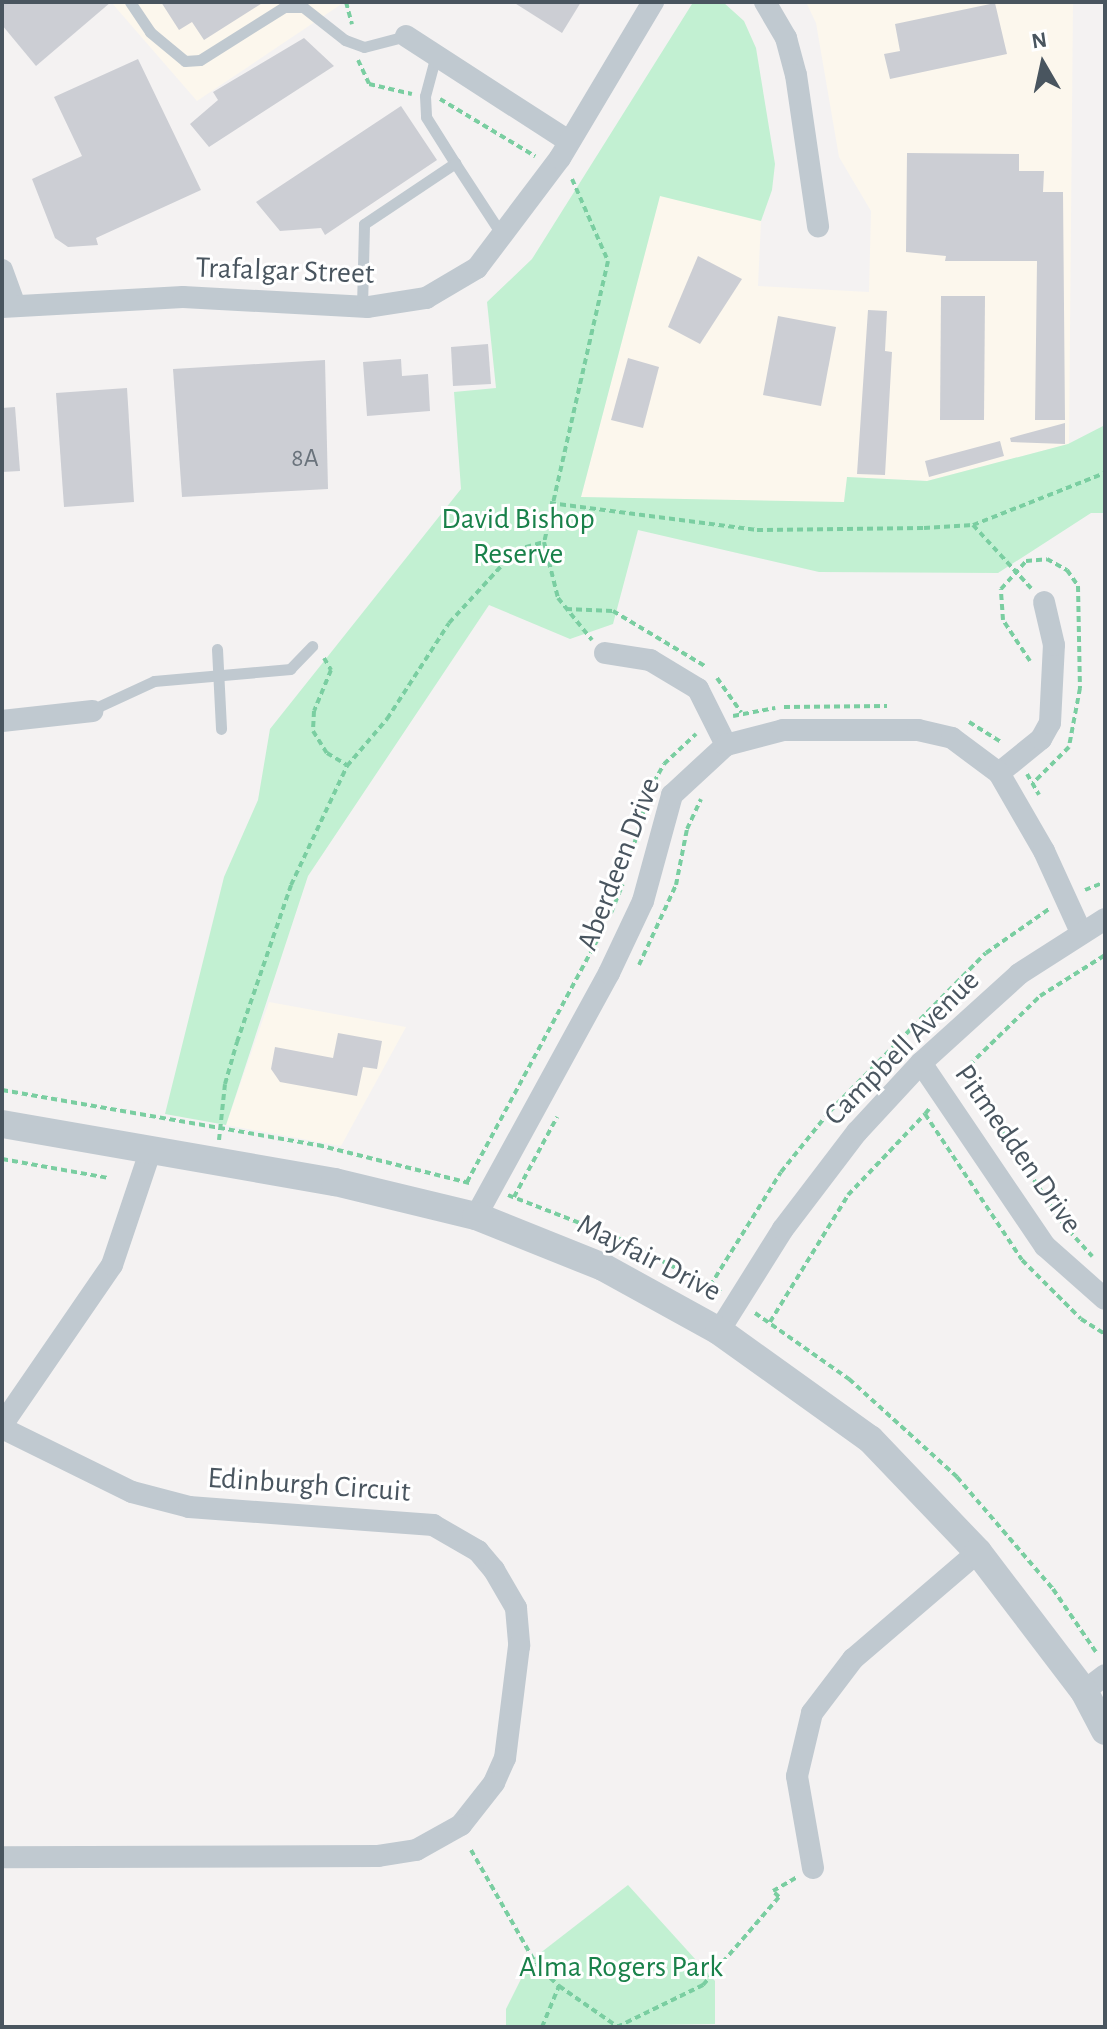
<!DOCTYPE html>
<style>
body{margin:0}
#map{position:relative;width:1107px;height:2029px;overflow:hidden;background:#f4f2f2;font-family:"Alegreya Sans",sans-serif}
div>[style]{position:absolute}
.commercial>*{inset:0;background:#fcf7ed}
.green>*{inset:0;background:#c2f0d2}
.building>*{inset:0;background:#ccced4}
.path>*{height:4px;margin-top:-2px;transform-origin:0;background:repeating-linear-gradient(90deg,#7acea1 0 6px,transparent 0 10px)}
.service>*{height:11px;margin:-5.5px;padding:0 5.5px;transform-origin:5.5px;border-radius:5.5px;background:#c0c9d0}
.minor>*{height:22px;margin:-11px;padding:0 11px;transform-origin:11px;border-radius:11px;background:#c0c9d0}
.tertiary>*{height:28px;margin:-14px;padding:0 14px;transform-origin:14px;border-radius:14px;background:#c0c9d0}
span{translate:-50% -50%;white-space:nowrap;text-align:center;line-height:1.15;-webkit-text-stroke:6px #fff;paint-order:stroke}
.number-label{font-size:26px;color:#6a737c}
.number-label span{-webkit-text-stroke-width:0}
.street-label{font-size:30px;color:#49555f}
.park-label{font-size:30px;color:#19814a}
.frame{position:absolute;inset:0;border:4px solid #49555f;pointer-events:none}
.north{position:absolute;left:1003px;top:24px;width:80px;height:80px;-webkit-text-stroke:6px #fff;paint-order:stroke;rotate:351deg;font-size:22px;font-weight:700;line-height:32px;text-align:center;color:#49555f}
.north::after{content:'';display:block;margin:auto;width:28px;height:36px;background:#49555f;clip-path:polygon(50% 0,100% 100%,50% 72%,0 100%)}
</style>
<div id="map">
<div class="commercial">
<div style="clip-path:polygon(111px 2px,342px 2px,343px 3px,197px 101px)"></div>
<div style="clip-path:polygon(806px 2px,1073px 2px,1069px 444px,927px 481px,848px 477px,844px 503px,581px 497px,660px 195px,761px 221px,758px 286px,869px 292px,871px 211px,839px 157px,816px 23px)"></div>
<div style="clip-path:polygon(269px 1002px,406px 1027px,341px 1146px,226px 1125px)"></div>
</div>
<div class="green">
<div style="clip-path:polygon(723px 2px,744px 21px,756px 48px,775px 164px,772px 190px,761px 221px,660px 196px,581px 497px,844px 502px,847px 477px,927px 481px,1068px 444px,1105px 425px,1105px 513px,1091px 513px,998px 573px,819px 572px,638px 530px,613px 624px,570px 639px,489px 605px,308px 876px,226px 1125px,165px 1114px,224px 877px,258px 800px,270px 729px,461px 489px,454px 392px,496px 388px,487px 302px,532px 259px,692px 4px)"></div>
<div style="clip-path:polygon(628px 1885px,715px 1981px,715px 2024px,506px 2027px,506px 2009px,530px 1961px)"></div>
</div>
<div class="building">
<div style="clip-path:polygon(2px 2px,111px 2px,36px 66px,2px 25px)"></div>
<div style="clip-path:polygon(161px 2px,264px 2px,204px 40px,192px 22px,179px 30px)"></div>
<div style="clip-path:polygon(513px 2px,581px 2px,562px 33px)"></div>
<div style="clip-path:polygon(995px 3px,1007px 54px,890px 79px,884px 54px,900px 51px,895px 24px)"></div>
<div style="clip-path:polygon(304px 38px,334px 66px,209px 147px,190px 124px,218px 100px,213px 92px)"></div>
<div style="clip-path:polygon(138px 59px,201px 190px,96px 238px,98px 245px,68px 247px,55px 238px,32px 179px,82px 156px,54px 97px)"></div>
<div style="clip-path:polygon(401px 106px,437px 160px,325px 235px,321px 228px,280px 231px,256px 202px)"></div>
<div style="clip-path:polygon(907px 153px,1019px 154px,1019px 171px,1044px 171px,1043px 192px,1063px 192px,1065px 420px,1035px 420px,1037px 261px,945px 261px,946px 256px,906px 252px)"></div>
<div style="clip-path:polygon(698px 256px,742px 279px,700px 344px,668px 327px)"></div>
<div style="clip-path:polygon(941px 296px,985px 296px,984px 420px,940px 420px)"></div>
<div style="clip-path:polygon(868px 310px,887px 311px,885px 351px,892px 352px,885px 475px,857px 474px)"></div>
<div style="clip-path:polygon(778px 316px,836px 327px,821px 406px,763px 395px)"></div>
<div style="clip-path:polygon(488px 344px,491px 384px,453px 386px,451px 347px)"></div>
<div style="clip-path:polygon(628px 358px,659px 367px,643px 428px,611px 420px)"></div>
<div style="clip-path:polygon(401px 359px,402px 376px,428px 374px,430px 411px,367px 416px,363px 362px)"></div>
<div style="clip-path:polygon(325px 360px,328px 489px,182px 497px,173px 369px)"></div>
<div style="clip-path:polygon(127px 388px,134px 502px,64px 507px,56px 393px)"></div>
<div style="clip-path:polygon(15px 407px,20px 471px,2px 472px,2px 408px)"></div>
<div style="clip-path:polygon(1065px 423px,1065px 444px,1011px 442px,1010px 438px)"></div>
<div style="clip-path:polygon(1000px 441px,1004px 456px,929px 477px,925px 461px)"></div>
<div style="clip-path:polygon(338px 1033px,382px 1041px,377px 1069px,363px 1067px,357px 1096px,280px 1082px,271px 1069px,275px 1047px,333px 1058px)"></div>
</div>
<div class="path">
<div style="left:346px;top:2px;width:23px;rotate:75deg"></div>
<div style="left:358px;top:60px;width:26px;rotate:65deg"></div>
<div style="left:369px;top:84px;width:44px;rotate:13.1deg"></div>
<div style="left:440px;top:99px;width:111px;rotate:31deg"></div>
<div style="left:572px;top:179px;width:90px;rotate:66.3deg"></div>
<div style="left:608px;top:261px;width:288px;rotate:102.8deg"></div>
<div style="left:544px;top:542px;width:58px;rotate:76deg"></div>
<div style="left:558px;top:598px;width:54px;rotate:51deg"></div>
<div style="left:550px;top:503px;width:209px;rotate:7.4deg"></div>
<div style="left:757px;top:530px;width:167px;rotate:-0.7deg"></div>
<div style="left:924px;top:528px;width:49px;rotate:-3.5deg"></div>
<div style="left:973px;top:525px;width:142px;rotate:-21.5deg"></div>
<div style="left:973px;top:525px;width:86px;rotate:47.4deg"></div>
<div style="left:566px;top:609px;width:47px;rotate:2.4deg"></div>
<div style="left:613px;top:611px;width:107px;rotate:30.9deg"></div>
<div style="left:324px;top:658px;width:14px;rotate:60deg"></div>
<div style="left:331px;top:670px;width:44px;rotate:112.5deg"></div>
<div style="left:314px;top:711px;width:20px;rotate:93deg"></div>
<div style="left:313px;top:731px;width:26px;rotate:58deg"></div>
<div style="left:327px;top:753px;width:23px;rotate:31deg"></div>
<div style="left:1030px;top:661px;width:49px;rotate:-123.4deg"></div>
<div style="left:1003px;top:620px;width:31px;rotate:-94deg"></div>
<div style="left:1001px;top:589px;width:38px;rotate:-48deg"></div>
<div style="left:1026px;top:561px;width:21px;rotate:-5deg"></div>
<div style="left:1047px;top:559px;width:23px;rotate:29deg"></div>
<div style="left:1067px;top:570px;width:19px;rotate:55deg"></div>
<div style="left:1078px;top:586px;width:102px;rotate:88.9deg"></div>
<div style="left:1080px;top:688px;width:60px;rotate:100.6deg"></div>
<div style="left:1069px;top:747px;width:51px;rotate:135deg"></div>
<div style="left:717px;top:678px;width:42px;rotate:54.8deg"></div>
<div style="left:784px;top:707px;width:103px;rotate:-0.6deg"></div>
<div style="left:733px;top:716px;width:43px;rotate:-10.8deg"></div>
<div style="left:969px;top:722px;width:39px;rotate:32deg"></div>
<div style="left:1027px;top:774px;width:24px;rotate:60deg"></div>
<div style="left:649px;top:791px;width:31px;rotate:-61deg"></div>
<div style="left:664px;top:764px;width:44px;rotate:-43.2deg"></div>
<div style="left:632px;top:852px;width:55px;rotate:-74.2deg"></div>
<div style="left:1085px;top:890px;width:22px;rotate:-22deg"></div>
<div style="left:611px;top:913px;width:31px;rotate:-68deg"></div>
<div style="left:639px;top:965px;width:88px;rotate:-65.2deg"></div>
<div style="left:676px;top:885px;width:57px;rotate:-78.9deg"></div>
<div style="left:687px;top:829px;width:33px;rotate:-65deg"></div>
<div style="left:963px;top:1071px;width:181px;rotate:56.9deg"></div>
<div style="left:1062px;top:1223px;width:45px;rotate:47.7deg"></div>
<div style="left:955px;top:1079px;width:119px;rotate:-44.3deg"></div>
<div style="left:1040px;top:996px;width:77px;rotate:-32.2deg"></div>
<div style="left:2px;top:1090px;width:321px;rotate:9.9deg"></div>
<div style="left:318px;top:1145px;width:156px;rotate:14.1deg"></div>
<div style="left:929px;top:1109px;width:6px;rotate:129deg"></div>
<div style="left:925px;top:1114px;width:175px;rotate:56.4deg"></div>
<div style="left:1022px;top:1260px;width:83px;rotate:45deg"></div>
<div style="left:1081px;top:1319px;width:28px;rotate:32deg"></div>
<div style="left:219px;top:1140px;width:56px;rotate:-83.9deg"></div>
<div style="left:225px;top:1084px;width:44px;rotate:-74.1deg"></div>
<div style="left:237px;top:1042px;width:166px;rotate:-71deg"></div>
<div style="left:291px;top:885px;width:132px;rotate:-64.8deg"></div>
<div style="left:347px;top:766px;width:62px;rotate:-49.6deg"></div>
<div style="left:387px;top:719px;width:114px;rotate:-57.1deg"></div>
<div style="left:449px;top:623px;width:99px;rotate:-47.5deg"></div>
<div style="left:516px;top:550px;width:29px;rotate:-16deg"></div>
<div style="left:2px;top:1159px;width:109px;rotate:10.1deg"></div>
<div style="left:467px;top:1182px;width:289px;rotate:-61.7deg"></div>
<div style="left:508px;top:1195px;width:116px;rotate:21.3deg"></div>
<div style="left:616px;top:1237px;width:106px;rotate:27.5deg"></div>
<div style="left:514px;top:1197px;width:91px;rotate:-61.7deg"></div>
<div style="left:721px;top:1292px;width:13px;rotate:-151deg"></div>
<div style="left:710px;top:1286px;width:134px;rotate:-58.1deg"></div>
<div style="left:781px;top:1172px;width:77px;rotate:-51.3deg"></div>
<div style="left:829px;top:1112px;width:223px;rotate:-45.4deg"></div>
<div style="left:986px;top:953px;width:77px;rotate:-34.9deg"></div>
<div style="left:755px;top:1313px;width:115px;rotate:35.1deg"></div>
<div style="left:849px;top:1379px;width:146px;rotate:42.2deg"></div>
<div style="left:957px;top:1477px;width:148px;rotate:49.4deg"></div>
<div style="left:1053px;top:1589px;width:76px;rotate:55.7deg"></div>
<div style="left:770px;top:1322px;width:149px;rotate:-58.4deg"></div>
<div style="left:848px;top:1195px;width:112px;rotate:-46.5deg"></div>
<div style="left:471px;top:1850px;width:131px;rotate:60.3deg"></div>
<div style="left:536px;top:1964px;width:32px;rotate:44deg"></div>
<div style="left:542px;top:2027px;width:44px;rotate:-67.5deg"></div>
<div style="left:559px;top:1986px;width:72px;rotate:34.8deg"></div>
<div style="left:617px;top:2027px;width:96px;rotate:-26deg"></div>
<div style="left:703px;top:1985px;width:116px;rotate:-49.2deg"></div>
<div style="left:779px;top:1897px;width:8px;rotate:-135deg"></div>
<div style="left:773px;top:1891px;width:28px;rotate:-30deg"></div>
</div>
<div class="service">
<div style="left:130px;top:2px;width:36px;rotate:56deg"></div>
<div style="left:150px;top:32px;width:45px;rotate:39.6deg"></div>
<div style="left:185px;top:61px;width:15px;rotate:-4deg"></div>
<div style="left:200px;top:60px;width:99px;rotate:-32.2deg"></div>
<div style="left:284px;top:7px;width:19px"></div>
<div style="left:303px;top:7px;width:53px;rotate:38.2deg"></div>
<div style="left:345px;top:40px;width:20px;rotate:20deg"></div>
<div style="left:364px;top:47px;width:43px;rotate:-14.7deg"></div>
<div style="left:436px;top:55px;width:42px;rotate:105deg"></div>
<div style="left:425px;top:96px;width:21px;rotate:87deg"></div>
<div style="left:426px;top:117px;width:54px;rotate:57.8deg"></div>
<div style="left:362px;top:307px;width:83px;rotate:-88.6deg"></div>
<div style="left:364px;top:224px;width:110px;rotate:-33.8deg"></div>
<div style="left:455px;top:163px;width:86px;rotate:56.9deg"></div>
<div style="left:217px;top:649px;width:80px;rotate:87.1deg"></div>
<div style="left:87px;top:712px;width:74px;rotate:-24.8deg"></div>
<div style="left:154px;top:681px;width:137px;rotate:-5deg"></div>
<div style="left:290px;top:669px;width:32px;rotate:-46deg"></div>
</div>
<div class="minor">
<div style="left:765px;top:2px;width:42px;rotate:59.7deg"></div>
<div style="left:786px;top:38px;width:38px;rotate:75deg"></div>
<div style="left:796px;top:75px;width:153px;rotate:81.7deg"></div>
<div style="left:406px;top:36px;width:193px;rotate:32.9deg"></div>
<div style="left:2px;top:270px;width:38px;rotate:70deg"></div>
<div style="left:2px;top:307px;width:181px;rotate:-3.2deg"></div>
<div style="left:183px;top:297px;width:185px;rotate:3.1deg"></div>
<div style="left:368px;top:307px;width:59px;rotate:-8.8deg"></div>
<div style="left:426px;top:298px;width:59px;rotate:-30.5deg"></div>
<div style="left:477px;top:268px;width:138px;rotate:-53deg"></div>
<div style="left:560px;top:158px;width:182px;rotate:-59.2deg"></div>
<div style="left:605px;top:653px;width:46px;rotate:8.8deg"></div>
<div style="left:650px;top:660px;width:56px;rotate:31.1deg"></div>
<div style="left:698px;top:689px;width:63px;rotate:63.4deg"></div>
<div style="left:2px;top:721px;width:91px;rotate:-6.3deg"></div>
<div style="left:999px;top:773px;width:54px;rotate:-39deg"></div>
<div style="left:1041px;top:739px;width:18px;rotate:-61deg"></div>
<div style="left:1050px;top:723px;width:78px;rotate:-87.1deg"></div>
<div style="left:1054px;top:645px;width:44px;rotate:-103.1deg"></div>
<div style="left:921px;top:1063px;width:221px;rotate:55.9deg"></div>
<div style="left:1045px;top:1246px;width:80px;rotate:41.5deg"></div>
<div style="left:476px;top:1216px;width:277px;rotate:-61.3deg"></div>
<div style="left:609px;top:973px;width:80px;rotate:-64.7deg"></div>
<div style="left:643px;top:901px;width:110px;rotate:-74.7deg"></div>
<div style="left:672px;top:795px;width:74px;rotate:-42.8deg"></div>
<div style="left:726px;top:745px;width:59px;rotate:-14.7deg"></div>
<div style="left:783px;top:730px;width:135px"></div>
<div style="left:918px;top:730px;width:35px;rotate:13deg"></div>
<div style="left:952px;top:738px;width:59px;rotate:36.7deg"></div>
<div style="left:999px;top:773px;width:90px;rotate:60deg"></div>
<div style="left:1044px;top:851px;width:87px;rotate:65.5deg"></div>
<div style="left:719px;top:1331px;width:120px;rotate:-57.9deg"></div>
<div style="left:783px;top:1229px;width:122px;rotate:-52.7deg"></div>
<div style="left:857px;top:1132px;width:94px;rotate:-47.2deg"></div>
<div style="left:921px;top:1063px;width:132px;rotate:-42.2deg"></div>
<div style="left:1019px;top:974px;width:102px;rotate:-32.6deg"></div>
<div style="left:2px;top:1425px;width:194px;rotate:-55.5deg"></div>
<div style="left:112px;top:1265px;width:122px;rotate:-71.4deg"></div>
<div style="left:2px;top:1428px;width:145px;rotate:26.2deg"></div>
<div style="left:132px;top:1492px;width:59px;rotate:14.7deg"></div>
<div style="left:189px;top:1507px;width:245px;rotate:4.2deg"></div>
<div style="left:433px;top:1525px;width:52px;rotate:30deg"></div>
<div style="left:478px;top:1551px;width:25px;rotate:50deg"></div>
<div style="left:494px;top:1570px;width:44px;rotate:59.9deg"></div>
<div style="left:516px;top:1608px;width:38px;rotate:85deg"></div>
<div style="left:519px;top:1646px;width:113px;rotate:97.1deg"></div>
<div style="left:505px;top:1758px;width:27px;rotate:114deg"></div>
<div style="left:494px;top:1783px;width:53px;rotate:128.2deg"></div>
<div style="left:461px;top:1825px;width:51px;rotate:150.9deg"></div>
<div style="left:416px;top:1850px;width:38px;rotate:171deg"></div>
<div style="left:378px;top:1856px;width:376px;rotate:179.8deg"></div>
<div style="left:1084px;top:1691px;width:26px;rotate:-37deg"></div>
<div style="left:813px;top:1868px;width:93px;rotate:-99.9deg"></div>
<div style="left:797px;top:1776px;width:65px;rotate:-76.6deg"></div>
<div style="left:812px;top:1713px;width:68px;rotate:-52.8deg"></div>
<div style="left:853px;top:1659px;width:165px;rotate:-40.6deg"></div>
</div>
<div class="tertiary">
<div style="left:2px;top:1124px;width:338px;rotate:9.9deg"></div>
<div style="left:335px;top:1182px;width:145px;rotate:13.6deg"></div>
<div style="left:476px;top:1216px;width:137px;rotate:21.9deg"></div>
<div style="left:603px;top:1267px;width:132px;rotate:28.9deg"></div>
<div style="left:719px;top:1331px;width:186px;rotate:35.6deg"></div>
<div style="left:870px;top:1439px;width:156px;rotate:46.3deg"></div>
<div style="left:978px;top:1552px;width:175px;rotate:52.7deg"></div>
<div style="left:1084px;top:1691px;width:45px;rotate:62.3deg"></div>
</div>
<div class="number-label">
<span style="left:305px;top:459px">8A</span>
</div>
<div class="street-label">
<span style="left:285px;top:271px;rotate:2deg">Trafalgar Street</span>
<span style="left:619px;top:864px;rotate:-69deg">Aberdeen Drive</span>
<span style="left:902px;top:1048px;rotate:-45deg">Campbell Avenue</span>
<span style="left:1018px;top:1149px;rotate:55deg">Pitmedden Drive</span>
<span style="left:649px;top:1258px;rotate:27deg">Mayfair Drive</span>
<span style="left:309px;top:1485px;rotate:4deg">Edinburgh Circuit</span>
</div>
<div class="park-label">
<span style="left:518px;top:536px">David Bishop<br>Reserve</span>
<span style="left:621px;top:1967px">Alma Rogers Park</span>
</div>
<div class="frame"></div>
<div class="north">N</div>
</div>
